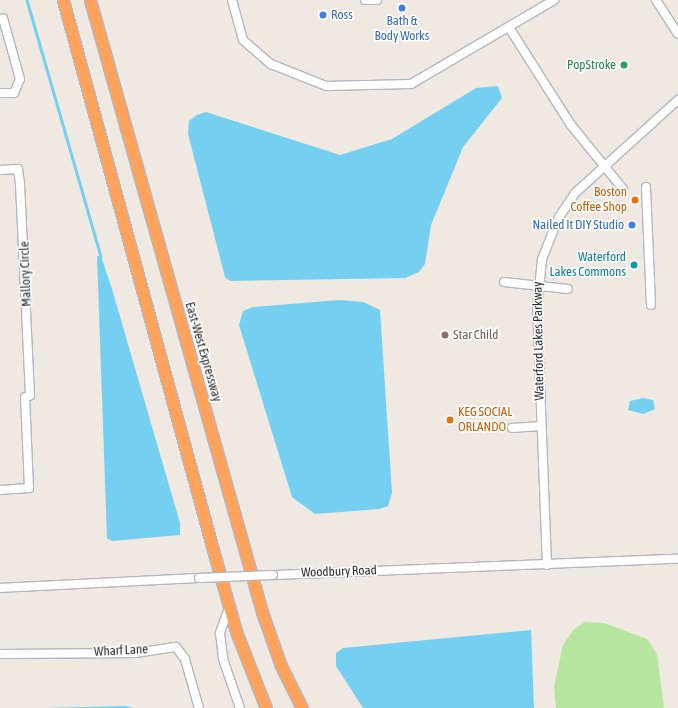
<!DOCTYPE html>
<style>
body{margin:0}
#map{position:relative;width:678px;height:708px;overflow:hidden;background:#efe9e1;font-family:"Asap Condensed",sans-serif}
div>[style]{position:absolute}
.green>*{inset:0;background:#b6e59e}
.water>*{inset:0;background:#75cff0}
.stream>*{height:2.5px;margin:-1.25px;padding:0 1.25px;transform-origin:1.25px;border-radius:1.25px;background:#75cff0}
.roads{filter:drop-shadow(1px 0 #b4b7c1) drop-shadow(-1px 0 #b4b7c1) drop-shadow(0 1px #b4b7c1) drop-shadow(0 -1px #b4b7c1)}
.minor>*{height:8px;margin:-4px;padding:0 4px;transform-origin:4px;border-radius:4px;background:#fff}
.highway>*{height:11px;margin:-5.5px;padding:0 5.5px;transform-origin:5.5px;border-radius:5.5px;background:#ffa35c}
.bridges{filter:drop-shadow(1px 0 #b4b7c1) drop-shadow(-1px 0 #b4b7c1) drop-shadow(0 1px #b4b7c1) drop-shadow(0 -1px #b4b7c1)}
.minor-bridge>*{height:8px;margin:-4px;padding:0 4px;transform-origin:4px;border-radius:4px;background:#fff}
.dots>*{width:11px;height:11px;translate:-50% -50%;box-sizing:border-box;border:2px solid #fff;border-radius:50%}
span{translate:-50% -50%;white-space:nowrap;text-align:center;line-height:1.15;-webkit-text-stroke:3.5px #fff;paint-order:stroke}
.shop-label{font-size:13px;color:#366cbe}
.left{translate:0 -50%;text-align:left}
.right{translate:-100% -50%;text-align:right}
.leisure-label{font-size:13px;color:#27864d}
.food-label{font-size:13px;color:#c56008}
.culture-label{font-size:13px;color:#0d838f}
.street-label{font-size:13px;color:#2e2e2e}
.education-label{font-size:13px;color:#785e54}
</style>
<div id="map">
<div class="green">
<div style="clip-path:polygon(585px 622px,604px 623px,647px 639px,657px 654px,664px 708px,556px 708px,554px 687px,563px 645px,574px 629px)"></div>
</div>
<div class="water">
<div style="clip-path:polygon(498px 86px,502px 98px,463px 147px,431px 225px,425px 264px,419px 272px,405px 278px,230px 281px,225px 277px,188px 134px,189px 121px,197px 115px,206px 112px,340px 155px,392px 139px,476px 88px)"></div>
<div style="clip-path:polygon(97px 256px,101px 256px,112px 289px,180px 523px,180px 535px,112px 541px,107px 538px)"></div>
<div style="clip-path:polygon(339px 300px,363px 302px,380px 310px,392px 493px,388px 506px,379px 509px,315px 514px,292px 497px,239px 325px,243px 311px,253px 307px)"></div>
<div style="clip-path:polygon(643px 398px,653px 400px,655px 409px,643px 414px,628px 410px,630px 401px)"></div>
<div style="clip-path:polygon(531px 630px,534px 708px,363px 708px,336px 666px,336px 653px,343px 648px)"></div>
<div style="clip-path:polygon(126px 706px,133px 708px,43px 708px,44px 708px)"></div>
</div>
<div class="stream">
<div style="left:27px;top:0;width:266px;rotate:73.9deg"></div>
</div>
<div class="roads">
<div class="minor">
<div style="left:232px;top:0;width:41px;rotate:74.6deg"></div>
<div style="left:243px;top:40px;width:37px;rotate:41deg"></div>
<div style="left:271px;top:64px;width:59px;rotate:21.8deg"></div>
<div style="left:326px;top:86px;width:85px;rotate:-1.3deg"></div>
<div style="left:411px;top:84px;width:166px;rotate:-30.4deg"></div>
<div style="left:365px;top:0;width:12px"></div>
<div style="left:656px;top:0;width:40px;rotate:57.1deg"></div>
<div style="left:510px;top:29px;width:114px;rotate:57.6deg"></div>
<div style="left:571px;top:125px;width:82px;rotate:50.9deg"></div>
<div style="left:0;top:93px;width:14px"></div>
<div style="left:14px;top:93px;width:15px;rotate:-67deg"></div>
<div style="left:20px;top:79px;width:63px;rotate:-105.6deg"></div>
<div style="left:0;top:170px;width:18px;rotate:-3deg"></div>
<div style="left:18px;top:169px;width:15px;rotate:82deg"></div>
<div style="left:20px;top:184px;width:212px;rotate:87.3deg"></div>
<div style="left:646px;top:187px;width:118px;rotate:87.6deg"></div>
<div style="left:504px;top:282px;width:64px;rotate:6.2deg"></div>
<div style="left:512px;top:428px;width:29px;rotate:-4deg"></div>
<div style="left:0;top:490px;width:29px;rotate:-4deg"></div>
<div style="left:29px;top:488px;width:91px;rotate:-92.5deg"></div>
<div style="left:547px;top:565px;width:256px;rotate:-92.2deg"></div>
<div style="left:537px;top:309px;width:50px;rotate:-84.3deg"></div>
<div style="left:542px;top:259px;width:45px;rotate:-68deg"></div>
<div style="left:559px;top:217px;width:29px;rotate:-56deg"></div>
<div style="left:575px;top:193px;width:139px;rotate:-42.1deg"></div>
<div style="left:273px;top:575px;width:405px;rotate:-2.3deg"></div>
<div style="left:0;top:588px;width:199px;rotate:-2.9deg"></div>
<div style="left:229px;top:608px;width:27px;rotate:110deg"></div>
<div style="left:220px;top:633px;width:26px;rotate:83deg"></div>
<div style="left:223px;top:659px;width:52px;rotate:70.9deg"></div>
<div style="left:0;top:654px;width:135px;rotate:-0.4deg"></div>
<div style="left:135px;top:653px;width:41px;rotate:-8.3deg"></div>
<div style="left:176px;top:647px;width:15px;rotate:53deg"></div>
<div style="left:185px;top:659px;width:51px;rotate:74.1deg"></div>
</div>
<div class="highway">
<div style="left:63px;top:0;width:570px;rotate:74.74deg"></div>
<div style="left:213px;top:550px;width:87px;rotate:74.1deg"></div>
<div style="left:237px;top:634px;width:79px;rotate:68.6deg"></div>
<div style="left:90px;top:0;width:636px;rotate:74.3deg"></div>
<div style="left:262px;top:612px;width:57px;rotate:70.6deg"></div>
<div style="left:281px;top:666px;width:47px;rotate:63.4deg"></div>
</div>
</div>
<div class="bridges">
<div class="minor-bridge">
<div style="left:199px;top:578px;width:74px;rotate:-2.3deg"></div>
</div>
</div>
<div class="dots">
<div style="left:402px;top:8px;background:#3f7fe0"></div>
<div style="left:323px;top:15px;background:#3f7fe0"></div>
<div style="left:624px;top:65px;background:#2e9e5b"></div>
<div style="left:635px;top:200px;background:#e8710a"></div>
<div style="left:632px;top:225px;background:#3f7fe0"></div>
<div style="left:634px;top:265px;background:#0f9aa8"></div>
<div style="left:445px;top:335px;background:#8d6e63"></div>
<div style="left:450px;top:420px;background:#e8710a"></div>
</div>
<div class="shop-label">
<span class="left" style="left:331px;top:15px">Ross</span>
<span style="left:402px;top:29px">Bath &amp;<br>Body Works</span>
<span class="right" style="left:624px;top:225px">Nailed It DIY Studio</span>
</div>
<div class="leisure-label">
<span class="right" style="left:616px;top:65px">PopStroke</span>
</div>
<div class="food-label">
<span class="right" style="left:627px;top:200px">Boston<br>Coffee Shop</span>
<span class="left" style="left:458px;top:420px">KEG SOCIAL<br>ORLANDO</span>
</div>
<div class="culture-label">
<span class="right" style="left:626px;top:265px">Waterford<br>Lakes Commons</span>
</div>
<div class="street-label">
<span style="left:26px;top:274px;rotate:-92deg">Mallory Circle</span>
<span style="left:539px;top:341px;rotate:-91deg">Waterford Lakes Parkway</span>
<span style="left:203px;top:352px;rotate:74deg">East-West Expressway</span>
<span style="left:339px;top:572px;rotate:-2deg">Woodbury Road</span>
<span style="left:121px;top:651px;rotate:-3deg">Wharf Lane</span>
</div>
<div class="education-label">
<span class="left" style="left:453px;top:335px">Star Child</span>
</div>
</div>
